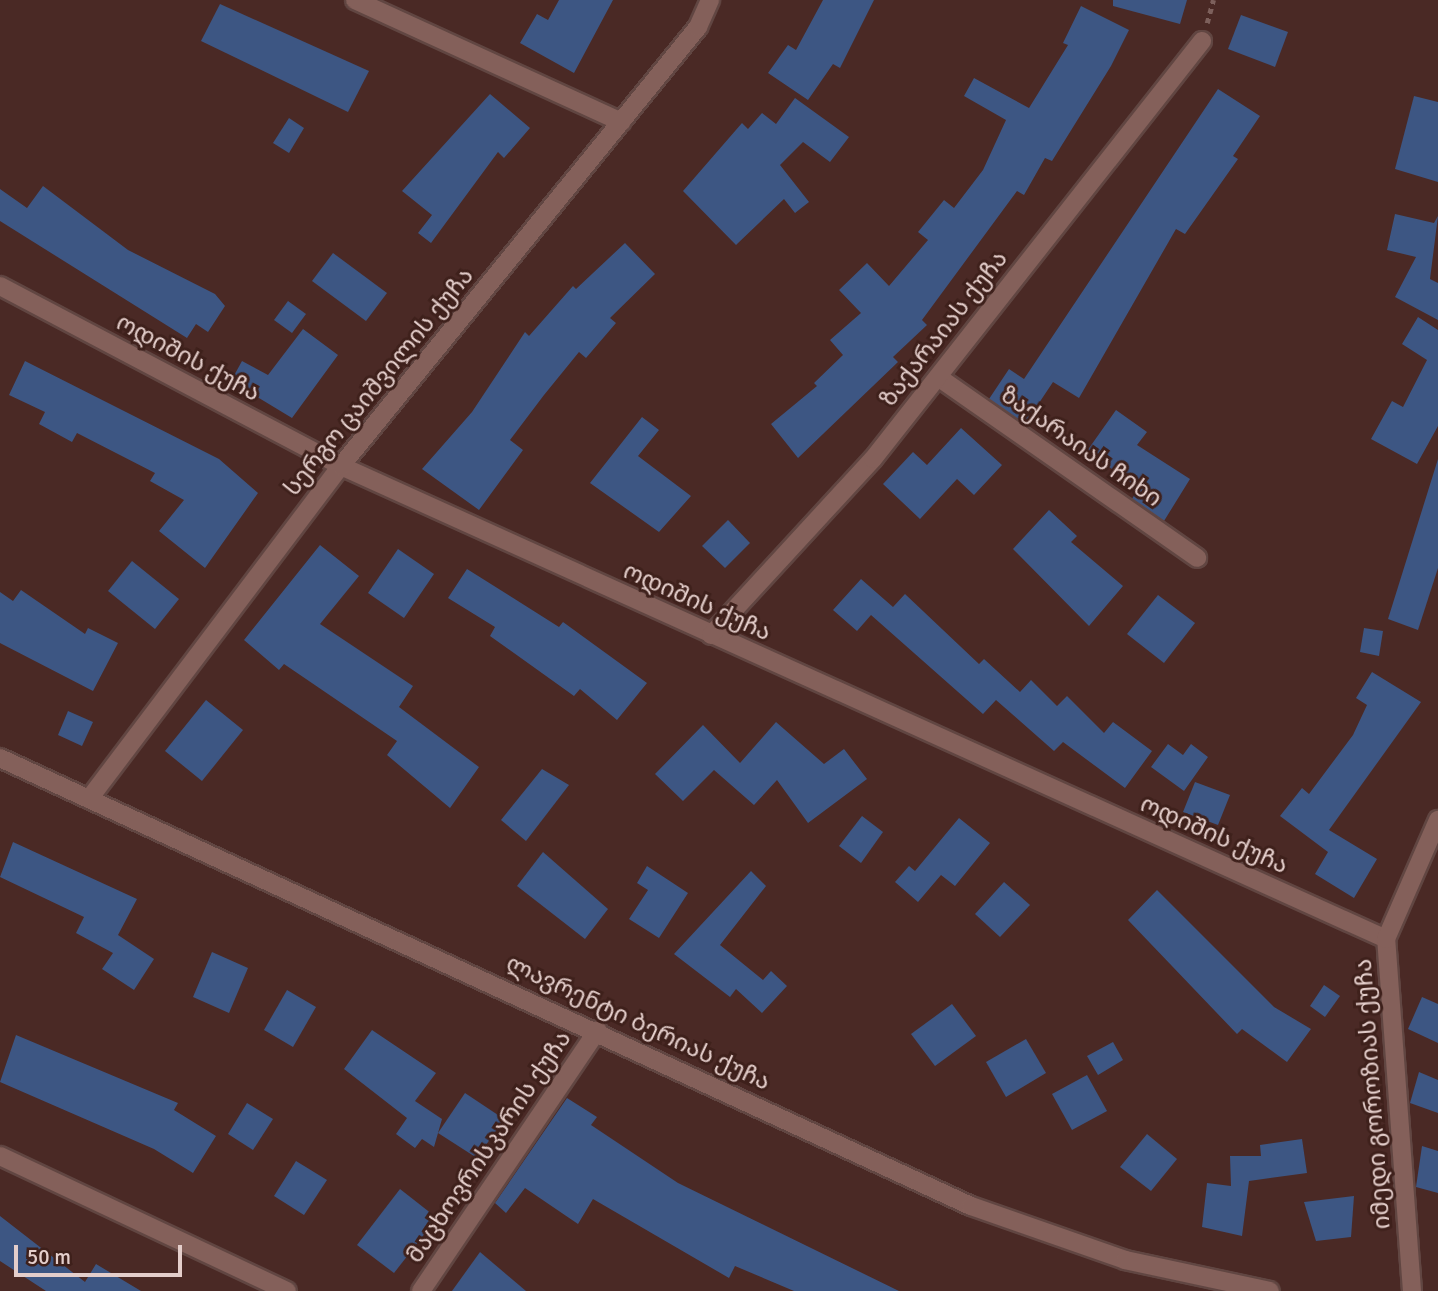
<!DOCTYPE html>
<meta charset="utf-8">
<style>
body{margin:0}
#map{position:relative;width:1438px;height:1291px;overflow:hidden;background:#4a2925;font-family:Signika,"Noto Sans Georgian",sans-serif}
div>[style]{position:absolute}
.building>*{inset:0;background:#3d5683}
.path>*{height:4.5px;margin-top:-2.25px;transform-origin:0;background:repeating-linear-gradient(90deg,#7d605c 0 5px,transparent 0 10px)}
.roads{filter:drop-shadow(2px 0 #614642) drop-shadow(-2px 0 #614642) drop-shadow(0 2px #614642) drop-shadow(0 -2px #614642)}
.minor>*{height:18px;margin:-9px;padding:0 9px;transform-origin:9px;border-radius:9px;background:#84605a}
.tertiary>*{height:18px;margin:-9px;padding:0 9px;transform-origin:9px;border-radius:9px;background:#84605a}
.secondary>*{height:18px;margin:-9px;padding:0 9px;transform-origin:9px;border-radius:9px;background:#84605a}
span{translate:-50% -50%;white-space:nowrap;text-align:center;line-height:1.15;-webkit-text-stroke:6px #3e201b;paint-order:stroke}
.street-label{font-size:24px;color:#e4cecb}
.scale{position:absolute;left:14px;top:1245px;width:168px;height:32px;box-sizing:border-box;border:4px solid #e4cecb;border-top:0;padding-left:9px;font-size:21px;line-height:24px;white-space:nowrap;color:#e4cecb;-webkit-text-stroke:5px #3e201b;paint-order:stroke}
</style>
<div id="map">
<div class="building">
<div style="clip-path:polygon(559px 0,613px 0,574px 73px,520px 43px,537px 14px,548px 20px)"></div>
<div style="clip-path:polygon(823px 0,874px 0,840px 68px,833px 64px,808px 100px,768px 73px,788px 45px,796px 50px)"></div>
<div style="clip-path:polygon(1113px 0,1187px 0,1180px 24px,1113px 6px)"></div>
<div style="clip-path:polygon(220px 4px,369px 71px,348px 112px,201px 41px)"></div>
<div style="clip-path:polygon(1081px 6px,1129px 30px,1111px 66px,1052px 161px,1045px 158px,1024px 195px,1017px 191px,922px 320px,927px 325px,893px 357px,898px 362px,798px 458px,771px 424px,817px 386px,814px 383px,843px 355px,830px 340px,861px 313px,839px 290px,867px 263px,889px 286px,928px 240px,918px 232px,944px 200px,954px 208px,983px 170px,1006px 120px,964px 96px,974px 78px,1029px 108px,1068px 45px,1063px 43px)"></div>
<div style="clip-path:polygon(1241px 15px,1288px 32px,1275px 67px,1228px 49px)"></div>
<div style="clip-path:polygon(1218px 89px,1260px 116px,1233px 156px,1238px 159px,1185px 234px,1176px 229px,1079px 398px,1053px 382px,1025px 424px,989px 399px,1009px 369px,1024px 379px)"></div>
<div style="clip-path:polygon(490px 94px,530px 128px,504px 158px,498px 152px,431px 243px,418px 233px,432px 215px,402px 191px)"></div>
<div style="clip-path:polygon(1414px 96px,1438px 102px,1438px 182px,1395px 169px)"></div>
<div style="clip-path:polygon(795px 98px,849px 137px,830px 162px,803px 142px,780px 165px,809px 202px,795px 213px,784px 199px,736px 245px,683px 191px,742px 123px,748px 129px,762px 113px,776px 124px)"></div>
<div style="clip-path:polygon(289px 118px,304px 128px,289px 153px,273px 143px)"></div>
<div style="clip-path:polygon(43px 186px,128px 250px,215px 294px,225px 306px,208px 332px,196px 324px,187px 338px,0 221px,0 189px,27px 208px)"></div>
<div style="clip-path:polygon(1395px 214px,1434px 223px,1438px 216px,1430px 279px,1438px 283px,1438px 320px,1395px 297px,1416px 257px,1387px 250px)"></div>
<div style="clip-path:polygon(625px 243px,655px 274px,610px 318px,616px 323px,586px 358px,579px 352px,544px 395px,510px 440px,523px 450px,479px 510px,422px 469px,472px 412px,525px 332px,529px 336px,573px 286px,576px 289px)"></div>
<div style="clip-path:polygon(333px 253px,387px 293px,366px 321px,312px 281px)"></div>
<div style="clip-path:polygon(288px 301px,306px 314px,292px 333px,274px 320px)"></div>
<div style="clip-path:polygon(1418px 317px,1438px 330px,1438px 426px,1417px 464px,1371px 439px,1392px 401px,1403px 407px,1427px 360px,1402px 344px)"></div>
<div style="clip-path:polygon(303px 329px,338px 355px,292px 418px,231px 381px,242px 361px,268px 375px)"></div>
<div style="clip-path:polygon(25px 361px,219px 459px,258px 493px,205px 568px,159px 531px,184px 500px,150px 481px,155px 473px,77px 433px,72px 442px,39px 424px,45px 412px,9px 395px)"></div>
<div style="clip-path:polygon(1116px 410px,1147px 432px,1137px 445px,1190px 479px,1164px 521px,1132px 499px,1138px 488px,1087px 451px)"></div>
<div style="clip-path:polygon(642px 417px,659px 430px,638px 456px,691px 496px,659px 532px,590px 483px)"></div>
<div style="clip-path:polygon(961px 428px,1002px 465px,974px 495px,957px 479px,920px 519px,883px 484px,913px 452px,927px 465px)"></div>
<div style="clip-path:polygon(1438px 459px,1438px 568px,1418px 630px,1388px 619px)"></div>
<div style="clip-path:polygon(1049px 510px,1077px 536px,1071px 542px,1123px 586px,1089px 626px,1013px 549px)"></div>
<div style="clip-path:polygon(728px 520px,750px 543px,725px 568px,702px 546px)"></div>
<div style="clip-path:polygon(320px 545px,359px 576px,320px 624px,413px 686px,399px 707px,479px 767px,450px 808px,387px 755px,397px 741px,284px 664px,279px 670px,244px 640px)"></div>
<div style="clip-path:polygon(398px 549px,434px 574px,404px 618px,368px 593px)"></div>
<div style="clip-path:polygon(132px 561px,179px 599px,155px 629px,108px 591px)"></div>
<div style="clip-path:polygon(467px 569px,559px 627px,563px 622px,647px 683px,617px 720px,580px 689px,574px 696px,490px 636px,495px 627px,448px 598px)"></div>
<div style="clip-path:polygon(861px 579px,893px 607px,905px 594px,979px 664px,984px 659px,1020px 692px,1031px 680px,1057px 706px,1067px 696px,1104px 733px,1113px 722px,1152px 751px,1125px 788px,1063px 742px,1054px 751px,996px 700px,983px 714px,871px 615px,857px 631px,833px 610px)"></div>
<div style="clip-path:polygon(21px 590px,85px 634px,88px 628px,118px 643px,93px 691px,0 643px,0 592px,13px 601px)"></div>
<div style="clip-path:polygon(1158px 595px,1195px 623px,1164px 663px,1127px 634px)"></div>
<div style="clip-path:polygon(1364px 628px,1383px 631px,1379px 656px,1360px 652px)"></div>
<div style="clip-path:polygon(1372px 672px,1421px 702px,1329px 830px,1377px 859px,1354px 898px,1315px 874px,1328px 852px,1280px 816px,1302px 788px,1309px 794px,1353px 735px,1367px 705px,1356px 698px)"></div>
<div style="clip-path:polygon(206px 700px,243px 730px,202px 781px,165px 751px)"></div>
<div style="clip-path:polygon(68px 711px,93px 722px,82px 746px,58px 735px)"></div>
<div style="clip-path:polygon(776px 722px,824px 764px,844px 749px,867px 779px,808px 823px,777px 780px,754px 805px,714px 770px,683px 801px,655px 774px,703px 725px,740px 763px)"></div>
<div style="clip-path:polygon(1168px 744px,1183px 755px,1191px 744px,1208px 757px,1184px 791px,1151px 767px)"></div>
<div style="clip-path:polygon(542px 769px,569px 785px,526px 841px,501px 820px)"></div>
<div style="clip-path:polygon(1195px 782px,1230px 795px,1218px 825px,1183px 812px)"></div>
<div style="clip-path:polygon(862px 816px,883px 832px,861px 863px,839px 846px)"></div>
<div style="clip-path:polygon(959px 818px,990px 843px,955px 886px,941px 875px,918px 902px,895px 882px,909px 866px,915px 871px)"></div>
<div style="clip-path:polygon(13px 842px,137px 899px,118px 935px,154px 959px,134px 990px,102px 969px,113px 953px,76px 933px,84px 917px,0 877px)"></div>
<div style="clip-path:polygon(543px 852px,608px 909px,585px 939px,517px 886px)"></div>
<div style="clip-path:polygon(647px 866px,688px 893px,659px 938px,629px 919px,648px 890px,637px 883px)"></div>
<div style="clip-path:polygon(751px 871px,766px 886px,720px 945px,763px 980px,771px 971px,787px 986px,762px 1013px,736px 989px,730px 997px,674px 954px)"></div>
<div style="clip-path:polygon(1004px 882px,1030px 905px,1000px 937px,975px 914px)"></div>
<div style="clip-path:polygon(1157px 890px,1274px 1007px,1311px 1029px,1287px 1062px,1242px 1029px,1237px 1034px,1128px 920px)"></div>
<div style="clip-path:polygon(212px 952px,248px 968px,229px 1013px,193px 997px)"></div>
<div style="clip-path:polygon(1324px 985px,1340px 996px,1325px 1017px,1310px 1006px)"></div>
<div style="clip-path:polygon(287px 990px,316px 1007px,293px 1047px,264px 1030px)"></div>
<div style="clip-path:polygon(1422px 997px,1438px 1004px,1438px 1043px,1408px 1029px)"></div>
<div style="clip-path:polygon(952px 1004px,976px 1036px,935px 1066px,911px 1034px)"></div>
<div style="clip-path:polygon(372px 1030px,436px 1073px,415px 1101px,442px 1119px,434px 1147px,422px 1139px,415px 1148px,396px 1134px,407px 1118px,344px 1069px)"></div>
<div style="clip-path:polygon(16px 1035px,178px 1103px,174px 1110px,216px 1136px,193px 1173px,154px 1149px,0 1082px)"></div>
<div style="clip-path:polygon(1026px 1039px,1046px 1073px,1006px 1097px,986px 1062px)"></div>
<div style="clip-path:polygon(1113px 1042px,1123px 1060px,1098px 1075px,1087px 1056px)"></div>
<div style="clip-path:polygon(1419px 1072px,1438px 1080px,1438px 1113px,1410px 1103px)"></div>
<div style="clip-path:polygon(1087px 1075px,1107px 1111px,1072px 1130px,1052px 1094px)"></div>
<div style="clip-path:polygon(465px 1093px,504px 1119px,477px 1158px,438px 1133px)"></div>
<div style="clip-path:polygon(567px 1098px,597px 1117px,591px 1125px,678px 1183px,899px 1291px,794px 1291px,735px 1266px,729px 1278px,593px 1199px,578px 1224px,525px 1188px,506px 1213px,495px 1203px)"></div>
<div style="clip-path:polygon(247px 1103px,273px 1119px,253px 1150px,228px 1134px)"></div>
<div style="clip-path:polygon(1147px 1134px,1177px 1159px,1151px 1191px,1120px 1167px)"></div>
<div style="clip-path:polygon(1302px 1139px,1307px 1173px,1249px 1181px,1242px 1236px,1202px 1227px,1207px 1183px,1231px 1186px,1230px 1156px,1261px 1156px,1260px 1145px)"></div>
<div style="clip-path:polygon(1422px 1146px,1438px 1151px,1438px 1193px,1416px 1187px)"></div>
<div style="clip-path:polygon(296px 1161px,327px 1180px,304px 1215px,274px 1196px)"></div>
<div style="clip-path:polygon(400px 1189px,437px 1218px,394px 1273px,357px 1245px)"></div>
<div style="clip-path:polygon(1354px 1196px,1351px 1237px,1316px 1241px,1304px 1202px)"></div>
<div style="clip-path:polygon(0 1216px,85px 1282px,96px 1264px,141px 1291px,46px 1291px,0 1261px)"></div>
<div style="clip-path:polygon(480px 1252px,526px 1291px,452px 1291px)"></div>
</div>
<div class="path">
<div style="left:1207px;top:23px;width:24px;rotate:-75deg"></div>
</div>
<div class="roads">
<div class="minor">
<div style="left:355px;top:0;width:293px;rotate:24.6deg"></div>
<div style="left:0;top:286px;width:386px;rotate:27.8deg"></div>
<div style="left:341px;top:466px;width:1147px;rotate:24.35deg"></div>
<div style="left:938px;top:377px;width:316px;rotate:34.9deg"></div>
<div style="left:711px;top:635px;width:239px;rotate:-47.4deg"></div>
<div style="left:873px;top:459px;width:532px;rotate:-51.79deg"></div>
<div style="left:89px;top:799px;width:418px;rotate:-52.9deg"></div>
<div style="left:341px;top:466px;width:566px;rotate:-50.88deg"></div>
<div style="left:698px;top:27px;width:30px;rotate:-66deg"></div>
<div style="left:0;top:1156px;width:317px;rotate:25.2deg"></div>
</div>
<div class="tertiary">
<div style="left:421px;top:1291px;width:315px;rotate:-55.9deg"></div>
<div style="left:1412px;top:1291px;width:353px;rotate:-94.2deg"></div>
<div style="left:1386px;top:939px;width:130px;rotate:-66.4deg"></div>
</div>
<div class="secondary">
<div style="left:0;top:758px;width:1069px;rotate:24.77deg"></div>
<div style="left:971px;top:1206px;width:163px;rotate:19.3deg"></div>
<div style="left:1125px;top:1260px;width:148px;rotate:12.1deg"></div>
</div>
</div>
<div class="street-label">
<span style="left:944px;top:329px;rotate:-52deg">ზაქარაიას ქუჩა</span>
<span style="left:188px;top:358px;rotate:28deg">ოდიშის ქუჩა</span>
<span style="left:379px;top:382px;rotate:-51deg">სერგო ცაიშვილის ქუჩა</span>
<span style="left:1081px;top:447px;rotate:35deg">ზაქარაიას ჩიხი</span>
<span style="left:697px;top:602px;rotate:24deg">ოდიშის ქუჩა</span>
<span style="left:1214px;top:835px;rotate:24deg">ოდიშის ქუჩა</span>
<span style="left:638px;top:1023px;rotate:25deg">ლავრენტი ბერიას ქუჩა</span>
<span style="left:1373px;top:1094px;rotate:-94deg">იმედი გოროზიას ქუჩა</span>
<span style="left:489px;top:1147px;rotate:-56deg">მაცხოვრისკარის ქუჩა</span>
</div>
<div class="scale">50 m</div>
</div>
